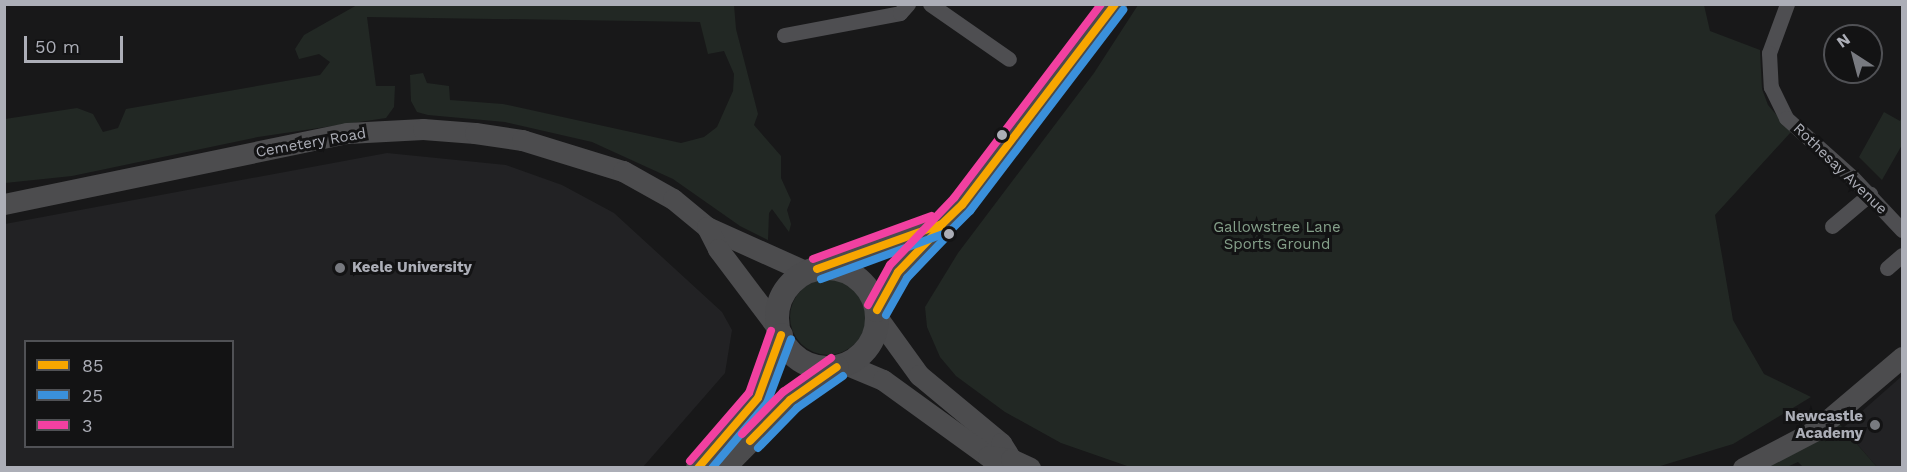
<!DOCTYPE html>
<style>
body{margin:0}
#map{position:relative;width:1907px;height:472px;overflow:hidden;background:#181819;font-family:"Work Sans",sans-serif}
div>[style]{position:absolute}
.built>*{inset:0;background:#222224}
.green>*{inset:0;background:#222824}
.round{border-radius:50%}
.street>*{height:15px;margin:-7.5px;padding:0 7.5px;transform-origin:7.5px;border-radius:7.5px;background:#4e4e51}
.secondary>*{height:21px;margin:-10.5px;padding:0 10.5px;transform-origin:10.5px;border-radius:10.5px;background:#4c4c4e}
.primary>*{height:24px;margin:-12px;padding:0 12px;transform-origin:12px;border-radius:12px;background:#4b4b4d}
.primary>.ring{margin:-12px;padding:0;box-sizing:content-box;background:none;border:24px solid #4b4b4d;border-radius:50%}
.bus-1>*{height:8px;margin:-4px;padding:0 4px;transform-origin:4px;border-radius:4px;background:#f7a600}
.bus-2>*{height:8px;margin:-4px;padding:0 4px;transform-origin:4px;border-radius:4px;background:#3a90db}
.bus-3>*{height:8px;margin:-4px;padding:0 4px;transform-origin:4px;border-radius:4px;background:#f240a1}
.dots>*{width:16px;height:16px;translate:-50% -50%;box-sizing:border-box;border:3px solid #131314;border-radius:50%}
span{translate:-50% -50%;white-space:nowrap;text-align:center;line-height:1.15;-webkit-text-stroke:6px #131314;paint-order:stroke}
.street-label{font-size:15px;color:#acaeb7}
.park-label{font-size:15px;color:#85a08a}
.poi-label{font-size:15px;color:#acaeb7;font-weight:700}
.left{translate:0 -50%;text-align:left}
.right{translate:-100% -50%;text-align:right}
.frame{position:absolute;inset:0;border:6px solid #acaeb7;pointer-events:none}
.legend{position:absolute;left:24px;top:340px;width:210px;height:108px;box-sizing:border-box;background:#131314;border:2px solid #505155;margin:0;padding:8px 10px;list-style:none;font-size:18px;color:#acaeb7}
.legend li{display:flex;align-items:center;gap:12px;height:30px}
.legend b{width:30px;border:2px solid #505155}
.north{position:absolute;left:1823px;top:24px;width:60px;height:60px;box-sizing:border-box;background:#131314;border:2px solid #505155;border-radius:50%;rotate:324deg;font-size:16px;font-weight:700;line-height:24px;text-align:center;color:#acaeb7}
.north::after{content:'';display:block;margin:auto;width:21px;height:27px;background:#787a80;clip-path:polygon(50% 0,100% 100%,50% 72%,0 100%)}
.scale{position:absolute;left:24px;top:36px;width:99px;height:27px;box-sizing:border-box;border:3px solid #acaeb7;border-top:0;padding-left:8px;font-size:18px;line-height:21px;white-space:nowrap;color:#acaeb7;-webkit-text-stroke:4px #131314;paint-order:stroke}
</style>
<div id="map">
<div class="built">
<div style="clip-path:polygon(evenodd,387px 153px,506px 165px,562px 185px,614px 213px,722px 312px,732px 330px,725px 373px,643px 467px,5px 467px,5px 224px,387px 153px,26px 342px,232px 342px,232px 446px,26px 446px,26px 342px)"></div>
<div style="clip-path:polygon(1902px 376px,1902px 467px,1877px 467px,1843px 428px)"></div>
</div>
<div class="green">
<div style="clip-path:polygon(1319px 4px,1704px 5px,1710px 31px,1760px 50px,1762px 89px,1768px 105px,1791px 132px,1715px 215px,1733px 320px,1764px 374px,1811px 397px,1733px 444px,1657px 467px,1130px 467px,1061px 443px,1005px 412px,956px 376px,940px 357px,927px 327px,925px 307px,958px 253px,1094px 73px,1138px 5px)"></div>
<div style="clip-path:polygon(357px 5px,734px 5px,736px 29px,758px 114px,754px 125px,781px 156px,781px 178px,791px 200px,787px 210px,791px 224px,789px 232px,772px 209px,769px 213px,768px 240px,740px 226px,673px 179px,592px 142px,505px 122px,428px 115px,417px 112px,411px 101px,410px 75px,423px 73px,427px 83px,449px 86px,450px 100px,503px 104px,681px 143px,704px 137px,717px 127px,733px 91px,734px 74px,724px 51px,708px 54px,700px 22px,367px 17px,376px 86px,395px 86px,394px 107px,386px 118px,258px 137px,72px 176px,5px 183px,5px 119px,77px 108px,93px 114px,103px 132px,118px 128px,126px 109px,320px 75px,330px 62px,319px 54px,299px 59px,295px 49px,304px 35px)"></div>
<div style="clip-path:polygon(1884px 112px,1900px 121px,1902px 117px,1902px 145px,1882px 180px,1859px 157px)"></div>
<div class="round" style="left:790px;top:279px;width:76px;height:76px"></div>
<div style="clip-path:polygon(1834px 418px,1877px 467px,1803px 467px,1798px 462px,1787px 467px,1743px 468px)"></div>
</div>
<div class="street">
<div style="left:930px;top:4px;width:96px;rotate:34.8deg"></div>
<div style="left:1787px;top:4px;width:52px;rotate:110.2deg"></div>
<div style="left:1769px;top:53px;width:34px;rotate:87deg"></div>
<div style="left:1771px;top:87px;width:34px;rotate:64deg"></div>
<div style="left:1786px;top:118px;width:89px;rotate:41.8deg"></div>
<div style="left:1852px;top:177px;width:73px;rotate:46.7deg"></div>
<div style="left:784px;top:35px;width:118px;rotate:-10.7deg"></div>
<div style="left:900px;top:13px;width:12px;rotate:-48deg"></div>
<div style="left:1832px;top:226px;width:50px;rotate:-40.1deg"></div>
<div style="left:1887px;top:268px;width:20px;rotate:-41deg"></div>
</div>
<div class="secondary">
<div style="left:4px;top:204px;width:350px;rotate:-11.7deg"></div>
<div style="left:347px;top:133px;width:76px;rotate:-3deg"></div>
<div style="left:423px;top:129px;width:52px;rotate:4.4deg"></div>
<div style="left:475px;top:133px;width:48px;rotate:8.5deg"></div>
<div style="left:522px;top:140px;width:106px;rotate:17.1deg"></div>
<div style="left:623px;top:171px;width:57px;rotate:29.2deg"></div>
<div style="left:673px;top:199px;width:44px;rotate:39.5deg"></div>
<div style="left:707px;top:227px;width:110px;rotate:24.2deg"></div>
<div style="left:707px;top:227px;width:25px;rotate:63deg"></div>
<div style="left:718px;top:249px;width:101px;rotate:53deg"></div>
<div style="left:877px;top:317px;width:72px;rotate:54.1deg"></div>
<div style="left:919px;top:375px;width:107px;rotate:39.7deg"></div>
<div style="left:1001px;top:443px;width:19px;rotate:58deg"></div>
<div style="left:845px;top:364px;width:41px;rotate:22.8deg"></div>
<div style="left:883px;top:380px;width:130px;rotate:35.9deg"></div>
<div style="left:988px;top:456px;width:23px;rotate:7deg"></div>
<div style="left:1011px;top:459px;width:21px;rotate:25deg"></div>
<div style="left:1743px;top:468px;width:82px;rotate:-27.5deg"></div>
<div style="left:1816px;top:430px;width:113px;rotate:-40.3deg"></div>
</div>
<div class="primary">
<div style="left:824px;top:267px;width:126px;rotate:-20deg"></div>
<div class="ring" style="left:777px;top:268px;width:76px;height:76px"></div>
<div style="left:877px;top:310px;width:43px;rotate:-61.1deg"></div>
<div style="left:898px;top:272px;width:93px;rotate:-46.3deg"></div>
<div style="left:962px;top:205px;width:253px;rotate:-52.7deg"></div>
<div style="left:698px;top:468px;width:92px;rotate:-49.4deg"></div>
<div style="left:758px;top:398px;width:67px;rotate:-69.9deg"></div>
<div style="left:723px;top:468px;width:95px;rotate:-45.4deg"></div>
<div style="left:790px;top:400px;width:57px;rotate:-35.1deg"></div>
</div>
<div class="bus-1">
<div style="left:817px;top:269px;width:133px;rotate:-19.8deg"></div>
<div style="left:942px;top:224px;width:28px;rotate:-44deg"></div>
<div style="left:962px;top:205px;width:253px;rotate:-52.7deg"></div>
<div style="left:877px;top:310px;width:43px;rotate:-61.1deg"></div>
<div style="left:898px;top:272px;width:62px;rotate:-46.3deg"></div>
<div style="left:750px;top:441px;width:57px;rotate:-45.7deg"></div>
<div style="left:790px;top:400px;width:57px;rotate:-35.1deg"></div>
<div style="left:698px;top:468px;width:92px;rotate:-49.4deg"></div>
<div style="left:758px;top:398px;width:67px;rotate:-69.9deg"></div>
</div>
<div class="bus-2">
<div style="left:821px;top:279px;width:136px;rotate:-20.2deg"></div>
<div style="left:949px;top:232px;width:30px;rotate:-45deg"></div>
<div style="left:970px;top:211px;width:253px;rotate:-52.7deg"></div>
<div style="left:886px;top:315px;width:43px;rotate:-60.4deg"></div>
<div style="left:907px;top:278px;width:61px;rotate:-46.3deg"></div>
<div style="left:758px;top:448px;width:56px;rotate:-45.7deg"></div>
<div style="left:797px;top:408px;width:56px;rotate:-34.8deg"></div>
<div style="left:712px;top:468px;width:85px;rotate:-49.8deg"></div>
<div style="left:767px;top:403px;width:68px;rotate:-69.4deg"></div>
</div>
<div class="bus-3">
<div style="left:813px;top:259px;width:126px;rotate:-20deg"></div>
<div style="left:868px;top:305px;width:46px;rotate:-61.2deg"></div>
<div style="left:890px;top:265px;width:93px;rotate:-46.3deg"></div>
<div style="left:954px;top:198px;width:243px;rotate:-52.8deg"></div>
<div style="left:742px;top:434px;width:59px;rotate:-45.7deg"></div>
<div style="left:783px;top:392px;width:59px;rotate:-35.3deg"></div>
<div style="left:690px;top:461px;width:90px;rotate:-49.1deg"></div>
<div style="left:749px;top:393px;width:66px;rotate:-70.5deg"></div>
</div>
<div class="dots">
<div style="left:1002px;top:135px;background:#acaeb7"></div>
<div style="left:949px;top:234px;background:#acaeb7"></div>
<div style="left:340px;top:268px;background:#787a80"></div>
<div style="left:1875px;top:425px;background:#787a80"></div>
</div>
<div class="street-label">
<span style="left:311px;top:143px;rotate:-10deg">Cemetery Road</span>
<span style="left:1840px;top:169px;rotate:44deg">Rothesay Avenue</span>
</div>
<div class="park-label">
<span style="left:1277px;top:236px">Gallowstree Lane<br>Sports Ground</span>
</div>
<div class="poi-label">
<span class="left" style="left:352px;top:268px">Keele University</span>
<span class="right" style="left:1863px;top:425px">Newcastle<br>Academy</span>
</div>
<div class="frame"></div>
<ul class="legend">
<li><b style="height:8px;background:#f7a600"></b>85</li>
<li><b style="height:8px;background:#3a90db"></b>25</li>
<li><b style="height:8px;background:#f240a1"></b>3</li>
</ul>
<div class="north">N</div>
<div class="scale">50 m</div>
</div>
